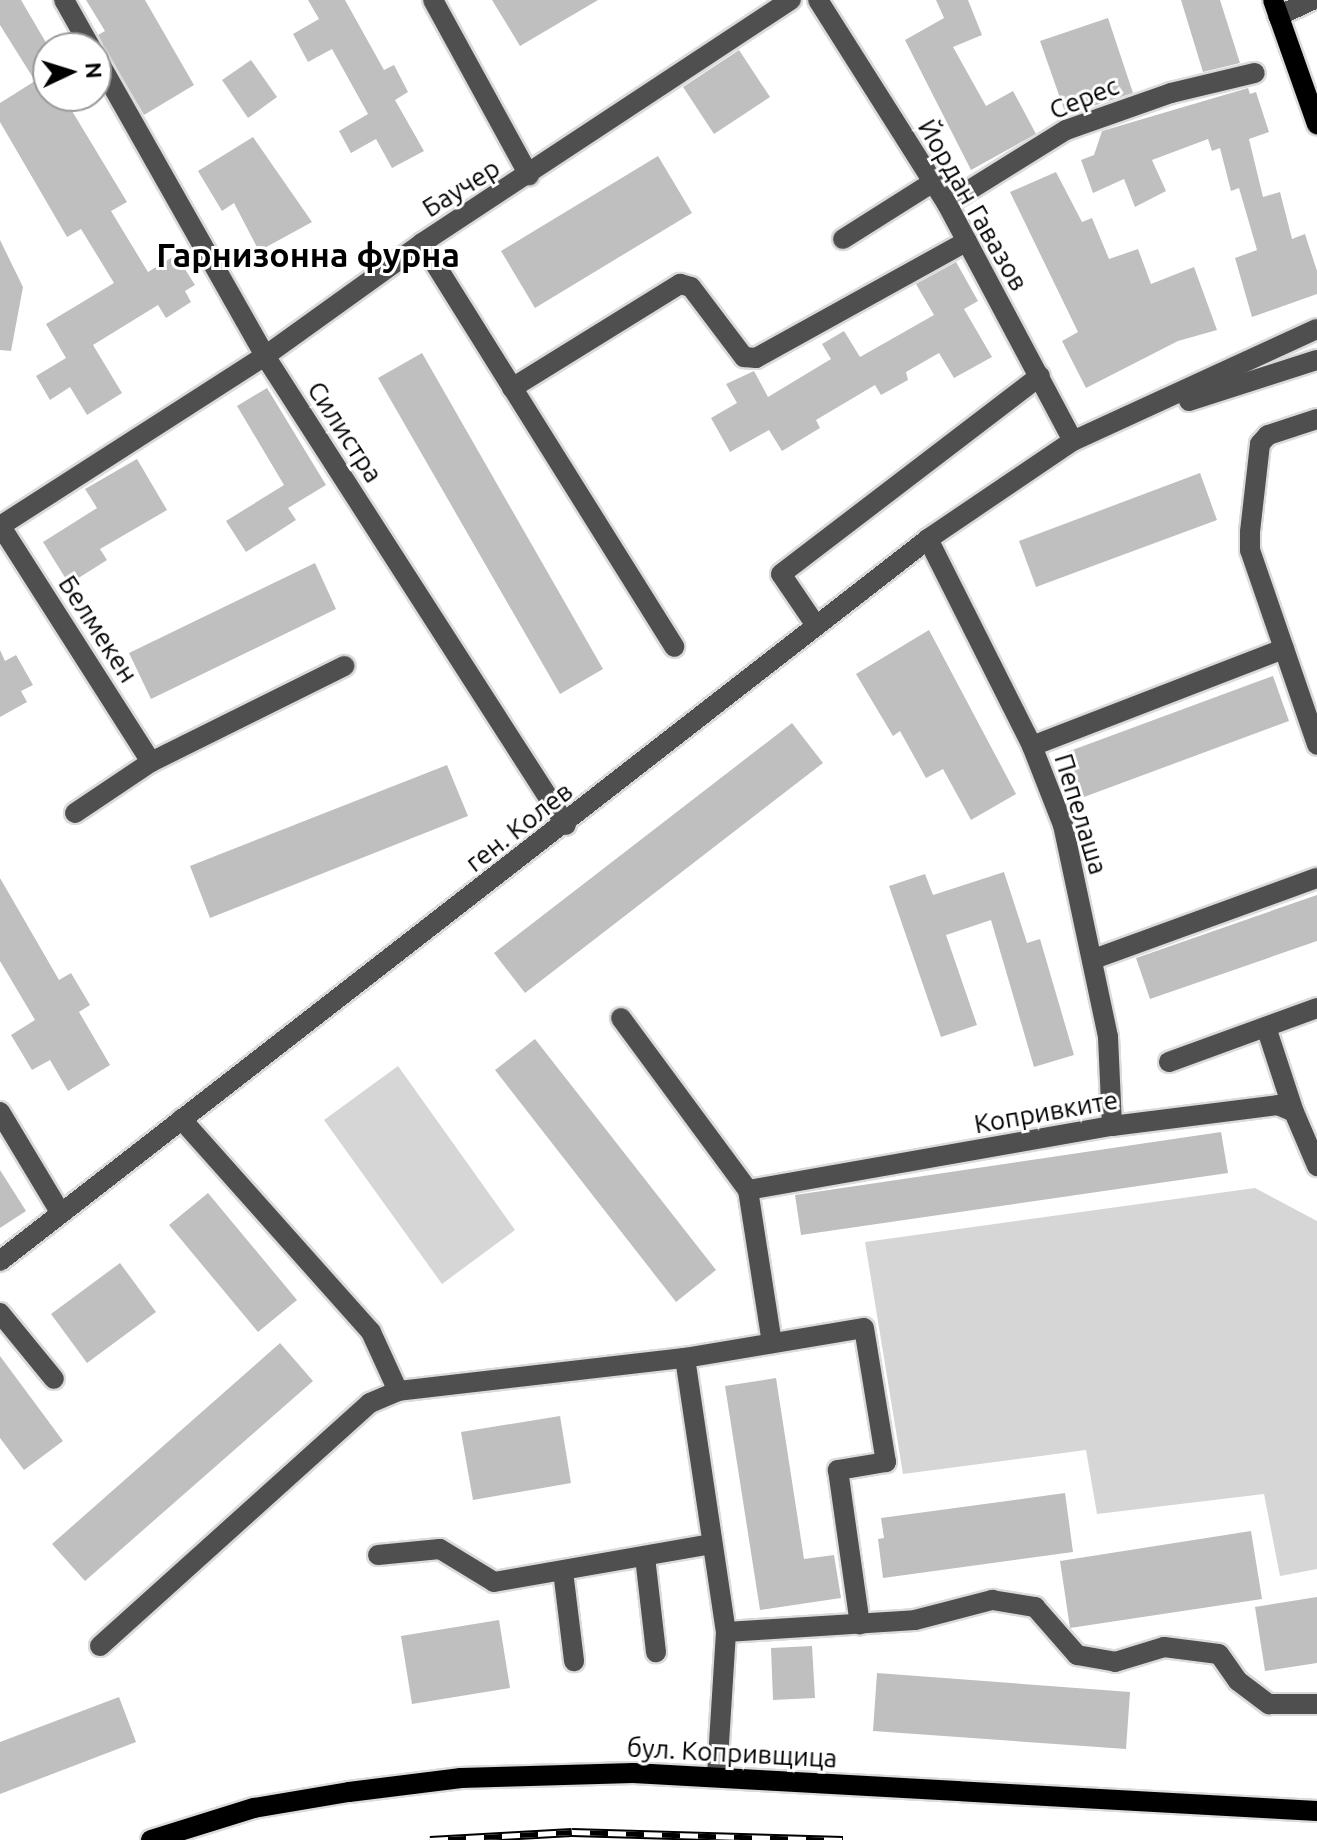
<!DOCTYPE html>
<meta charset="utf-8">
<style>
body{margin:0}
#map{position:relative;width:1317px;height:1840px;overflow:hidden;background:#fff;font-family:Ubuntu,sans-serif}
div>[style]{position:absolute}
.green>*{inset:0;background:#d6d6d6}
.building>*{inset:0;background:#bfbfbf}
.roads{filter:drop-shadow(2px 0 #dbdbdb) drop-shadow(-2px 0 #dbdbdb) drop-shadow(0 2px #dbdbdb) drop-shadow(0 -2px #dbdbdb)}
.minor>*{height:20px;margin:-10px;padding:0 10px;transform-origin:10px;border-radius:10px;background:#4f4f4f}
.major>*{height:20px;margin:-10px;padding:0 10px;transform-origin:10px;border-radius:10px;background:#000}
.rail>*{height:9px;margin-top:-4.5px;transform-origin:0;background:repeating-linear-gradient(90deg,#fff 0 18px,#000 0 36px);box-sizing:border-box;border-block:2px solid #000}
span{translate:-50% -50%;white-space:nowrap;text-align:center;line-height:1.15;-webkit-text-stroke:6px #fff;paint-order:stroke}
.street-label{font-size:26px;color:#000}
.district-label{font-size:34px;color:#000;font-weight:700}
.north{position:absolute;left:32px;top:32px;width:80px;height:80px;box-sizing:border-box;background:#fff;border:2px solid #999;border-radius:50%;rotate:86deg;font-size:22px;font-weight:700;line-height:32px;text-align:center;color:#000}
.north::after{content:'';display:block;margin:auto;width:28px;height:36px;background:#000;clip-path:polygon(50% 0,100% 100%,50% 72%,0 100%)}
</style>
<div id="map">
<div class="green">
<div style="clip-path:polygon(398px 1066px,515px 1230px,442px 1284px,324px 1120px)"></div>
<div style="clip-path:polygon(1255px 1188px,1317px 1221px,1317px 1569px,1280px 1576px,1264px 1494px,1097px 1514px,1086px 1450px,903px 1474px,865px 1242px)"></div>
</div>
<div class="building">
<div style="clip-path:polygon(0 0,21px 0,48px 46px,48px 96px,63px 96px,127px 202px,111px 211px,148px 272px,176px 255px,195px 285px,185px 291px,191px 302px,166px 318px,158px 305px,93px 345px,122px 393px,87px 415px,70px 387px,50px 400px,36px 376px,66px 358px,46px 324px,114px 283px,81px 229px,67px 237px,0 122px,0 103px,35px 81px,0 25px)"></div>
<div style="clip-path:polygon(86px 0,145px 0,194px 85px,144px 115px,103px 45px,98px 35px,105px 31px)"></div>
<div style="clip-path:polygon(308px 0,345px 0,384px 70px,394px 65px,408px 92px,395px 100px,424px 151px,392px 168px,376px 139px,351px 153px,339px 131px,368px 114px,332px 49px,308px 62px,293px 34px,319px 19px)"></div>
<div style="clip-path:polygon(492px 0,598px 0,520px 46px)"></div>
<div style="clip-path:polygon(936px 0,968px 0,982px 35px,953px 47px,986px 106px,1013px 91px,1036px 134px,971px 170px,905px 40px,944px 18px)"></div>
<div style="clip-path:polygon(1181px 0,1220px 0,1240px 63px,1203px 72px)"></div>
<div style="clip-path:polygon(1108px 18px,1133px 93px,1066px 115px,1040px 41px)"></div>
<div style="clip-path:polygon(739px 50px,770px 97px,714px 134px,683px 87px)"></div>
<div style="clip-path:polygon(251px 60px,277px 97px,248px 118px,222px 80px)"></div>
<div style="clip-path:polygon(1248px 88px,1250px 94px,1256px 92px,1269px 132px,1249px 139px,1263px 197px,1280px 192px,1292px 239px,1305px 234px,1317px 271px,1317px 294px,1252px 317px,1235px 258px,1257px 250px,1239px 188px,1231px 191px,1220px 148px,1212px 151px,1208px 139px,1152px 160px,1166px 191px,1135px 207px,1124px 179px,1093px 193px,1081px 160px,1094px 155px,1102px 131px)"></div>
<div style="clip-path:polygon(253px 137px,312px 222px,259px 251px,234px 203px,222px 211px,198px 171px)"></div>
<div style="clip-path:polygon(658px 156px,692px 213px,535px 308px,501px 251px)"></div>
<div style="clip-path:polygon(1056px 172px,1082px 222px,1092px 218px,1109px 259px,1138px 249px,1151px 284px,1194px 267px,1217px 330px,1178px 341px,1086px 388px,1062px 341px,1078px 332px,1010px 192px)"></div>
<div style="clip-path:polygon(0 240px,23px 287px,11px 351px,0 350px)"></div>
<div style="clip-path:polygon(956px 262px,978px 301px,964px 309px,992px 357px,954px 378px,939px 353px,906px 372px,908px 380px,881px 395px,875px 385px,816px 420px,820px 428px,782px 451px,769px 430px,730px 452px,711px 418px,737px 403px,726px 384px,754px 371px,768px 397px,831px 359px,822px 344px,844px 331px,860px 357px,934px 315px,916px 284px)"></div>
<div style="clip-path:polygon(422px 353px,603px 669px,560px 694px,378px 378px)"></div>
<div style="clip-path:polygon(267px 388px,326px 485px,288px 508px,296px 520px,246px 552px,226px 521px,284px 485px,237px 406px)"></div>
<div style="clip-path:polygon(137px 459px,167px 510px,100px 549px,107px 560px,69px 584px,43px 542px,97px 508px,85px 489px)"></div>
<div style="clip-path:polygon(1200px 473px,1217px 520px,1036px 587px,1019px 541px)"></div>
<div style="clip-path:polygon(315px 563px,336px 609px,151px 699px,129px 653px)"></div>
<div style="clip-path:polygon(929px 630px,1016px 794px,971px 820px,943px 769px,926px 778px,900px 731px,893px 736px,856px 674px)"></div>
<div style="clip-path:polygon(0 650px,5px 661px,16px 655px,33px 685px,21px 691px,27px 702px,0 717px)"></div>
<div style="clip-path:polygon(1273px 676px,1289px 721px,1084px 797px,1067px 752px)"></div>
<div style="clip-path:polygon(792px 723px,823px 763px,525px 993px,494px 953px)"></div>
<div style="clip-path:polygon(447px 765px,468px 816px,210px 918px,190px 866px)"></div>
<div style="clip-path:polygon(1004px 872px,1027px 943px,1040px 939px,1074px 1055px,1034px 1067px,991px 920px,946px 935px,977px 1025px,941px 1037px,889px 886px,925px 874px,933px 895px)"></div>
<div style="clip-path:polygon(0 878px,59px 980px,71px 973px,90px 1005px,79px 1012px,110px 1065px,68px 1091px,50px 1060px,32px 1070px,11px 1035px,35px 1020px,0 961px)"></div>
<div style="clip-path:polygon(1317px 895px,1317px 941px,1150px 999px,1136px 958px)"></div>
<div style="clip-path:polygon(535px 1039px,716px 1270px,676px 1302px,495px 1070px)"></div>
<div style="clip-path:polygon(1221px 1132px,1228px 1173px,801px 1235px,795px 1195px)"></div>
<div style="clip-path:polygon(0 1170px,26px 1211px,0 1228px)"></div>
<div style="clip-path:polygon(208px 1193px,297px 1300px,258px 1332px,169px 1225px)"></div>
<div style="clip-path:polygon(120px 1263px,156px 1312px,87px 1363px,51px 1314px)"></div>
<div style="clip-path:polygon(280px 1343px,313px 1381px,85px 1581px,52px 1544px)"></div>
<div style="clip-path:polygon(0 1356px,63px 1441px,24px 1470px,0 1438px)"></div>
<div style="clip-path:polygon(776px 1378px,804px 1559px,834px 1555px,841px 1598px,760px 1610px,725px 1386px)"></div>
<div style="clip-path:polygon(560px 1416px,571px 1483px,473px 1500px,461px 1432px)"></div>
<div style="clip-path:polygon(1065px 1493px,1073px 1552px,883px 1578px,878px 1539px,884px 1538px,881px 1518px)"></div>
<div style="clip-path:polygon(1251px 1531px,1262px 1599px,1070px 1628px,1060px 1561px)"></div>
<div style="clip-path:polygon(1317px 1597px,1317px 1663px,1265px 1671px,1255px 1607px)"></div>
<div style="clip-path:polygon(499px 1620px,510px 1688px,412px 1704px,401px 1636px)"></div>
<div style="clip-path:polygon(812px 1646px,815px 1698px,773px 1700px,771px 1648px)"></div>
<div style="clip-path:polygon(877px 1673px,1130px 1692px,1126px 1749px,873px 1731px)"></div>
<div style="clip-path:polygon(119px 1697px,136px 1742px,0 1794px,0 1742px)"></div>
</div>
<div class="roads">
<div class="minor">
<div style="left:64px;top:0;width:55px;rotate:60.6deg"></div>
<div style="left:433px;top:0;width:200px;rotate:61.3deg"></div>
<div style="left:818px;top:0;width:241px;rotate:57.7deg"></div>
<div style="left:947px;top:204px;width:268px;rotate:62deg"></div>
<div style="left:1278px;top:16px;width:38px;rotate:-25deg"></div>
<div style="left:96px;top:57px;width:343px;rotate:60.5deg"></div>
<div style="left:265px;top:356px;width:557px;rotate:57.31deg"></div>
<div style="left:947px;top:204px;width:140px;rotate:-31.9deg"></div>
<div style="left:1066px;top:130px;width:111px;rotate:-19.4deg"></div>
<div style="left:1171px;top:93px;width:86px;rotate:-13.4deg"></div>
<div style="left:843px;top:239px;width:107px;rotate:-32.3deg"></div>
<div style="left:422px;top:243px;width:476px;rotate:58deg"></div>
<div style="left:512px;top:388px;width:198px;rotate:-31.8deg"></div>
<div style="left:680px;top:284px;width:11px;rotate:15deg"></div>
<div style="left:691px;top:287px;width:88px;rotate:52.9deg"></div>
<div style="left:744px;top:357px;width:12px;rotate:5deg"></div>
<div style="left:756px;top:358px;width:241px;rotate:-29deg"></div>
<div style="left:1189px;top:401px;width:134px;rotate:-17.8deg"></div>
<div style="left:1317px;top:419px;width:52px;rotate:161.9deg"></div>
<div style="left:1268px;top:435px;width:12px;rotate:132deg"></div>
<div style="left:1260px;top:444px;width:89px;rotate:96.5deg"></div>
<div style="left:1250px;top:532px;width:18px;rotate:90deg"></div>
<div style="left:1250px;top:550px;width:206px;rotate:71deg"></div>
<div style="left:0;top:525px;width:281px;rotate:57.5deg"></div>
<div style="left:0;top:526px;width:315px;rotate:-32.7deg"></div>
<div style="left:265px;top:356px;width:193px;rotate:-35.7deg"></div>
<div style="left:422px;top:243px;width:442px;rotate:-33.4deg"></div>
<div style="left:928px;top:539px;width:232px;rotate:63.3deg"></div>
<div style="left:1032px;top:746px;width:85px;rotate:68.6deg"></div>
<div style="left:1063px;top:825px;width:217px;rotate:78deg"></div>
<div style="left:1108px;top:1037px;width:89px;rotate:87.4deg"></div>
<div style="left:815px;top:624px;width:60px;rotate:-124.2deg"></div>
<div style="left:781px;top:574px;width:326px;rotate:-37.4deg"></div>
<div style="left:1032px;top:746px;width:270px;rotate:-21.1deg"></div>
<div style="left:75px;top:813px;width:92px;rotate:-33.9deg"></div>
<div style="left:151px;top:762px;width:216px;rotate:-26.4deg"></div>
<div style="left:1094px;top:959px;width:237px;rotate:-20deg"></div>
<div style="left:621px;top:1018px;width:214px;rotate:53.6deg"></div>
<div style="left:748px;top:1190px;width:155px;rotate:81.1deg"></div>
<div style="left:1266px;top:1027px;width:89px;rotate:71.8deg"></div>
<div style="left:1169px;top:1062px;width:158px;rotate:-20deg"></div>
<div style="left:0;top:1112px;width:117px;rotate:59deg"></div>
<div style="left:748px;top:1190px;width:370px;rotate:-10deg"></div>
<div style="left:1112px;top:1126px;width:167px;rotate:-7.2deg"></div>
<div style="left:1278px;top:1105px;width:17px;rotate:24deg"></div>
<div style="left:1294px;top:1112px;width:59px;rotate:66.9deg"></div>
<div style="left:0;top:1261px;width:1176px;rotate:-37.88deg"></div>
<div style="left:928px;top:539px;width:175px;rotate:-34.1deg"></div>
<div style="left:1073px;top:441px;width:268px;rotate:-24.7deg"></div>
<div style="left:0;top:1313px;width:85px;rotate:50.7deg"></div>
<div style="left:685px;top:1358px;width:277px;rotate:81.5deg"></div>
<div style="left:726px;top:1632px;width:145px;rotate:93.6deg"></div>
<div style="left:398px;top:1391px;width:289px;rotate:-6.6deg"></div>
<div style="left:685px;top:1358px;width:181px;rotate:-9.5deg"></div>
<div style="left:864px;top:1328px;width:136px;rotate:80.7deg"></div>
<div style="left:886px;top:1462px;width:49px;rotate:170.5deg"></div>
<div style="left:838px;top:1470px;width:156px;rotate:81.9deg"></div>
<div style="left:378px;top:1555px;width:62px;rotate:-5.5deg"></div>
<div style="left:440px;top:1549px;width:63px;rotate:31.4deg"></div>
<div style="left:494px;top:1582px;width:220px;rotate:-9.9deg"></div>
<div style="left:645px;top:1557px;width:96px;rotate:83.4deg"></div>
<div style="left:563px;top:1571px;width:91px;rotate:83deg"></div>
<div style="left:726px;top:1632px;width:189px;rotate:-3.6deg"></div>
<div style="left:915px;top:1620px;width:80px;rotate:-14.6deg"></div>
<div style="left:992px;top:1600px;width:44px;rotate:9.2deg"></div>
<div style="left:1035px;top:1607px;width:64px;rotate:48.8deg"></div>
<div style="left:1077px;top:1655px;width:39px;rotate:10deg"></div>
<div style="left:1115px;top:1662px;width:51px;rotate:-17deg"></div>
<div style="left:1164px;top:1647px;width:55px;rotate:7.3deg"></div>
<div style="left:1219px;top:1654px;width:33px;rotate:55deg"></div>
<div style="left:1238px;top:1681px;width:39px;rotate:37deg"></div>
<div style="left:1269px;top:1704px;width:48px"></div>
<div style="left:100px;top:1646px;width:363px;rotate:-42deg"></div>
<div style="left:370px;top:1403px;width:30px;rotate:-23deg"></div>
<div style="left:398px;top:1391px;width:65px;rotate:-114.6deg"></div>
<div style="left:371px;top:1332px;width:285px;rotate:-131.7deg"></div>
</div>
<div class="major">
<div style="left:1273px;top:0;width:132px;rotate:70.5deg"></div>
<div style="left:151px;top:1840px;width:108px;rotate:-17.3deg"></div>
<div style="left:254px;top:1808px;width:96px;rotate:-9.6deg"></div>
<div style="left:349px;top:1792px;width:113px;rotate:-7.1deg"></div>
<div style="left:461px;top:1778px;width:172px;rotate:-1.7deg"></div>
<div style="left:633px;top:1773px;width:685px;rotate:3.18deg"></div>
</div>
</div>
<div class="rail">
<div style="left:430px;top:1840px;width:142px;rotate:-3.2deg"></div>
<div style="left:572px;top:1832px;width:271px;rotate:1.7deg"></div>
</div>
<div class="street-label">
<span style="left:1084px;top:98px;rotate:-22deg">Серес</span>
<span style="left:461px;top:188px;rotate:-32deg">Баучер</span>
<span style="left:973px;top:205px;rotate:60deg">Йордан Гавазов</span>
<span style="left:345px;top:432px;rotate:57deg">Силистра</span>
<span style="left:98px;top:629px;rotate:57deg">Белмекен</span>
<span style="left:1081px;top:814px;rotate:73deg">Пепелаша</span>
<span style="left:519px;top:827px;rotate:-38deg">ген. Колев</span>
<span style="left:1046px;top:1112px;rotate:-10deg">Копривките</span>
<span style="left:732px;top:1753px;rotate:3deg">бул. Копривщица</span>
</div>
<div class="district-label">
<span style="left:308px;top:255px">Гарнизонна фурна</span>
</div>
<div class="north">N</div>
</div>
